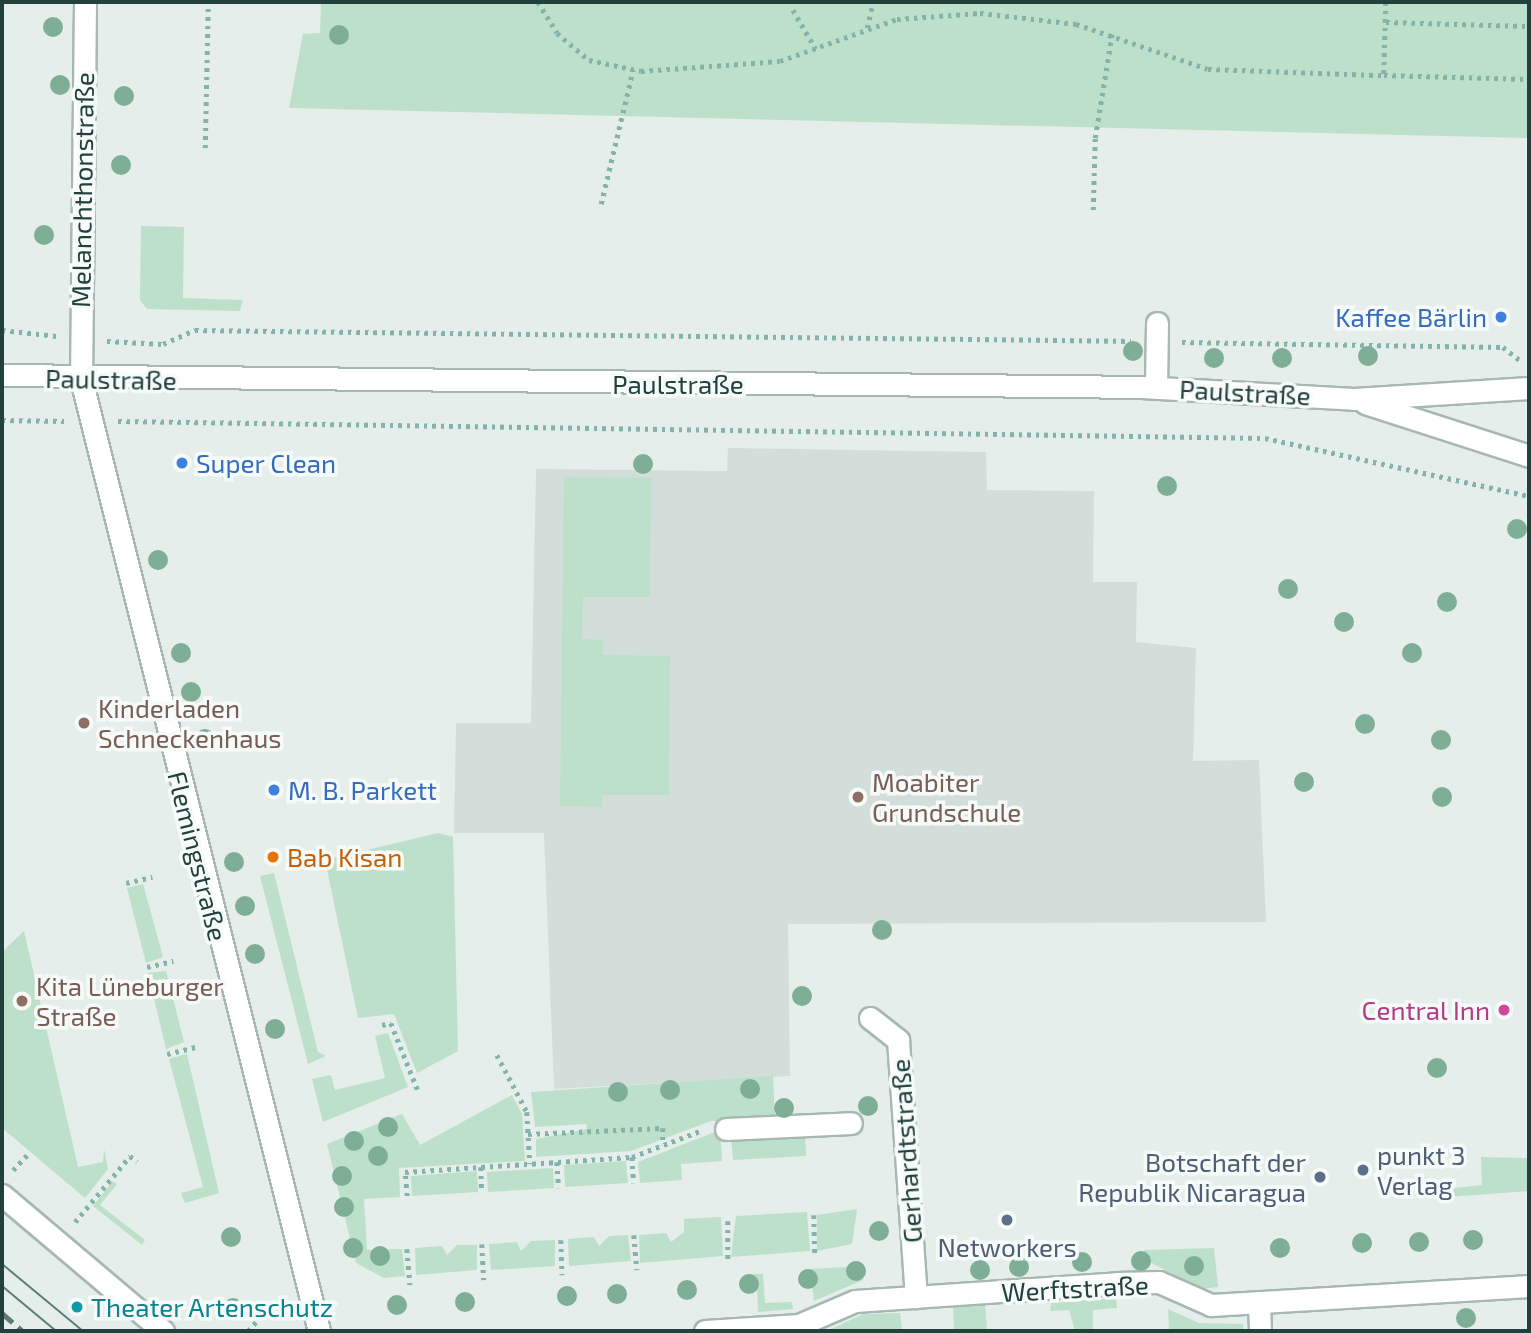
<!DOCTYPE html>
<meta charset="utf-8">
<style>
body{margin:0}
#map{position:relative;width:1531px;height:1333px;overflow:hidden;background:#e5eeeb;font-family:"Exo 2",sans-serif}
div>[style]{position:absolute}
.built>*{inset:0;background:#d3deda}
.green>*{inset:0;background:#bde0ca}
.path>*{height:4.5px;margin-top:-2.25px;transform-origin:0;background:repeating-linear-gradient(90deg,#84b3a9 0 3.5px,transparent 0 8.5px)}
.roads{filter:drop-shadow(2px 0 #a7b7b3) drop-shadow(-2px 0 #a7b7b3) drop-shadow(0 2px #a7b7b3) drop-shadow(0 -2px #a7b7b3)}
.minor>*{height:21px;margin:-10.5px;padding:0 10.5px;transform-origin:10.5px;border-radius:10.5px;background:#fff}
.tram>*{height:2px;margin:-1px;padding:0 1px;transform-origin:1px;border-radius:1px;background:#5e7c77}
.rail>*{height:5px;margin-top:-2.5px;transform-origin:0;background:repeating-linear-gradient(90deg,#5e7c77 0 14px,transparent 0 21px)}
.trees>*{width:20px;height:20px;margin:-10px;border-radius:50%;background:#7fae96}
.dots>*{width:19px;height:19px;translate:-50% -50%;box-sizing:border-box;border:4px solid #f6fbf9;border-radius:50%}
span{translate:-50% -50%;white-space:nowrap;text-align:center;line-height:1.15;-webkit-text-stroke:7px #f6fbf9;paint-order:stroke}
.street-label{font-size:26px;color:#23413c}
.shop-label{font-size:26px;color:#366cbe}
.right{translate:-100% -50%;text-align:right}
.left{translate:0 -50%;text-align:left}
.education-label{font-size:26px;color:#785e54}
.food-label{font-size:26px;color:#c56008}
.hotel-label{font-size:26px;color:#b23c85}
.service-label{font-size:26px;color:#4e5e75}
.culture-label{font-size:26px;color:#0d838f}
.frame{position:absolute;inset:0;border:4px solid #23413c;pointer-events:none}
</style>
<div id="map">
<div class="built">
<div style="clip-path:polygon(728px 448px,986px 452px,987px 490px,1094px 491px,1093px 582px,1137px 582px,1136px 642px,1196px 648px,1193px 761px,1259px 760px,1266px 922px,788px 924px,790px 1076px,554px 1089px,544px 833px,454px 833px,456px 723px,531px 723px,536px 469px,727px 471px)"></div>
</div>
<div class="green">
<div style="clip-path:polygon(321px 2px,1529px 2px,1529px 138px,289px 108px,303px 34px,320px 33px)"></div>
<div style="clip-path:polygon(141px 226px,184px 227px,183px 298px,243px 300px,240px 311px,147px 309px,140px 300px)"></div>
<div style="clip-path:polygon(564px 477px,651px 478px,650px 597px,583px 597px,582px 639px,603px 640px,603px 655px,670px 656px,669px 795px,602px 795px,602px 807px,560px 806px)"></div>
<div style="clip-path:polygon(438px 833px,453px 837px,458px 1051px,417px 1073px,394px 1014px,358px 1018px,325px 860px)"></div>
<div style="clip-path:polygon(274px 873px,318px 1052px,326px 1056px,308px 1064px,260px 876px)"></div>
<div style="clip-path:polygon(143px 884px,163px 957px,146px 963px,127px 888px)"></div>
<div style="clip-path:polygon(24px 931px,78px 1167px,103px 1162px,104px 1149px,108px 1169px,85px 1198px,2px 1128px,2px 952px)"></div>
<div style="clip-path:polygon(166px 971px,184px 1042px,166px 1049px,148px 973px)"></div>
<div style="clip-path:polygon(388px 1033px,408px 1087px,323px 1122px,312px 1079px,331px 1075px,335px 1090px,385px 1078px,375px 1036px)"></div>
<div style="clip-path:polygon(187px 1054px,219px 1193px,185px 1203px,181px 1193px,203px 1187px,169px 1059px)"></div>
<div style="clip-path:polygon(773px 1076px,775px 1120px,711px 1121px,631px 1151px,536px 1157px,536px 1139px,587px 1129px,586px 1124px,535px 1127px,531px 1092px)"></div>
<div style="clip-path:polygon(512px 1095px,522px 1114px,525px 1161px,399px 1168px,400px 1197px,364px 1199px,367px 1250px,402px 1249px,405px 1276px,384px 1278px,356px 1263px,327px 1144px,402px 1114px,420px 1145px)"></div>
<div style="clip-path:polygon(720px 1130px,722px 1161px,681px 1164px,682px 1180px,640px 1183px,638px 1162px)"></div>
<div style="clip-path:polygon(805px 1133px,806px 1156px,733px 1160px,731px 1137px)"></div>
<div style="clip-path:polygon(1481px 1157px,1529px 1158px,1529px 1191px,1448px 1197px,1447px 1189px,1482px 1185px)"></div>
<div style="clip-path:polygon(626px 1161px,628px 1183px,565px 1187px,564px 1165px)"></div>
<div style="clip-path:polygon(553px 1168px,554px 1188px,488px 1192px,487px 1172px)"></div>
<div style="clip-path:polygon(477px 1171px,478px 1192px,412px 1196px,411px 1176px)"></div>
<div style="clip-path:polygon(113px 1181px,117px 1184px,100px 1205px,145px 1240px,142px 1245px,93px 1206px)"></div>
<div style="clip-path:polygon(857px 1209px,852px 1244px,817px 1251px,817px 1215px)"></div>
<div style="clip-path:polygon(807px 1212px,810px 1251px,731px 1257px,736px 1216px)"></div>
<div style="clip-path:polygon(721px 1217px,723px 1256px,640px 1263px,639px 1235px,666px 1233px,671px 1242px,684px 1232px,684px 1219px)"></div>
<div style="clip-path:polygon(628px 1235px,631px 1261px,569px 1266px,568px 1239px,594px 1237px,599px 1246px,609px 1236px)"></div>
<div style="clip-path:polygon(555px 1240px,555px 1266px,491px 1270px,489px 1244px,517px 1242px,521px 1251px,531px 1241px)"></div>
<div style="clip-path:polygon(457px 1245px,477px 1245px,477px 1270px,416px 1275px,415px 1248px,442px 1246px,447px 1255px)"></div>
<div style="clip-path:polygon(1214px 1248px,1218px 1287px,1199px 1289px,1143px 1258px,1144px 1250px)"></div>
<div style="clip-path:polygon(864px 1266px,863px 1280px,814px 1301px,810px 1269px)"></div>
<div style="clip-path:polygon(747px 1274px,763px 1274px,765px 1303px,792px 1302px,793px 1309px,758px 1312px,757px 1284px,747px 1283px)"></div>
<div style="clip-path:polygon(1116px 1298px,1117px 1308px,1093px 1310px,1093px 1331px,1075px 1331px,1069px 1310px,1050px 1311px,1051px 1303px)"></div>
<div style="clip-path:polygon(985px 1304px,987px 1331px,954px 1331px,953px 1306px)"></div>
<div style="clip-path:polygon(1168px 1309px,1199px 1323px,1243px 1324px,1244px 1331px,1169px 1331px)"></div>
<div style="clip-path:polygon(900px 1313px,902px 1331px,827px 1331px,863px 1314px)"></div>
</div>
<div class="path">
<div style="left:538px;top:2px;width:36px;rotate:58deg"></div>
<div style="left:557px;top:33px;width:42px;rotate:40.2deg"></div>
<div style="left:589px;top:60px;width:53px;rotate:11.9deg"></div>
<div style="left:641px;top:71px;width:139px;rotate:-4.1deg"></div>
<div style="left:780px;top:61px;width:124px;rotate:-19.7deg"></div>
<div style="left:897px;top:19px;width:83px;rotate:-4.1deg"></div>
<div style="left:980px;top:13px;width:97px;rotate:6.5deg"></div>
<div style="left:1076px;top:24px;width:139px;rotate:18.8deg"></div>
<div style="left:1208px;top:69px;width:176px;rotate:2deg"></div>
<div style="left:1386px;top:2px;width:73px;rotate:91.6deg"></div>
<div style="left:1384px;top:75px;width:145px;rotate:1.6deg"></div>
<div style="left:793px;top:10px;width:45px;rotate:59.5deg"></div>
<div style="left:1386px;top:22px;width:143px;rotate:1.6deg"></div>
<div style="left:867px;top:28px;width:27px;rotate:-77deg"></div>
<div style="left:205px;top:148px;width:146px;rotate:-88.8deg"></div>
<div style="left:601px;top:204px;width:138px;rotate:-76.6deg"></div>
<div style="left:1093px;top:210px;width:72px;rotate:-88.4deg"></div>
<div style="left:1095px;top:138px;width:105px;rotate:-80.7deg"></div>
<div style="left:2px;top:330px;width:55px;rotate:6.2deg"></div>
<div style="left:107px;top:341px;width:56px;rotate:3.1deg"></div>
<div style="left:163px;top:344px;width:35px;rotate:-24deg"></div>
<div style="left:195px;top:330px;width:936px;rotate:0.67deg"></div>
<div style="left:1182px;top:342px;width:321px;rotate:0.9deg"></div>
<div style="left:1503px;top:347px;width:24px;rotate:38deg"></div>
<div style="left:2px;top:420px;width:62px;rotate:0.9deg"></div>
<div style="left:118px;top:421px;width:1147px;rotate:0.85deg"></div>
<div style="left:1265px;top:438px;width:270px;rotate:12.4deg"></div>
<div style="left:126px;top:883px;width:27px;rotate:-13deg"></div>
<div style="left:147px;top:967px;width:27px;rotate:-13deg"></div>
<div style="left:382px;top:1025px;width:9px;rotate:-13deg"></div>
<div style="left:391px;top:1023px;width:75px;rotate:68.2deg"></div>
<div style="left:167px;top:1054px;width:29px;rotate:-14deg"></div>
<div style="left:497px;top:1055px;width:64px;rotate:62.2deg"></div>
<div style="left:527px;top:1112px;width:52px;rotate:86.7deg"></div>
<div style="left:528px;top:1134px;width:135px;rotate:-2.5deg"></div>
<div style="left:663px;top:1128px;width:17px;rotate:90deg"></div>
<div style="left:632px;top:1157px;width:26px;rotate:86deg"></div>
<div style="left:557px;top:1162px;width:26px;rotate:86deg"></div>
<div style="left:481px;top:1167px;width:25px;rotate:88deg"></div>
<div style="left:13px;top:1170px;width:23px;rotate:-47deg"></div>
<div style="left:407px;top:1196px;width:24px;rotate:-95deg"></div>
<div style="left:405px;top:1172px;width:227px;rotate:-3.8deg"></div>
<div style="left:632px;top:1157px;width:73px;rotate:-20.9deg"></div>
<div style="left:814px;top:1215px;width:41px;rotate:88.6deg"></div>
<div style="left:728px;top:1221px;width:42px;rotate:90deg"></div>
<div style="left:75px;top:1222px;width:86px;rotate:-50.2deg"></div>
<div style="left:130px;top:1156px;width:9px;rotate:36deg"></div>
<div style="left:634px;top:1235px;width:35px;rotate:85deg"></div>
<div style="left:561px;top:1240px;width:35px;rotate:88deg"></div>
<div style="left:482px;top:1244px;width:36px;rotate:87deg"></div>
<div style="left:407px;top:1249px;width:36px;rotate:85deg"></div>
<div style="left:248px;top:1331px;width:23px;rotate:-49deg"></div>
</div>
<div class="roads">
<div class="minor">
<div style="left:85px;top:2px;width:377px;rotate:90.6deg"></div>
<div style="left:81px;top:379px;width:981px;rotate:75.96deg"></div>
<div style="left:2px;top:375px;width:1139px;rotate:0.6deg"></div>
<div style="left:1141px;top:387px;width:213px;rotate:3.2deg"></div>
<div style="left:1354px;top:399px;width:175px;rotate:-3.6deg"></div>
<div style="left:1156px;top:387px;width:64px;rotate:-89.1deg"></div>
<div style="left:1365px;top:403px;width:172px;rotate:17.9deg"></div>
<div style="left:870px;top:1018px;width:36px;rotate:38deg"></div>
<div style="left:898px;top:1040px;width:258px;rotate:86deg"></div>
<div style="left:726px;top:1129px;width:125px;rotate:-2.7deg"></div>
<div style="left:2px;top:1195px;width:211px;rotate:40.2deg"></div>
<div style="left:1259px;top:1302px;width:29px;rotate:88deg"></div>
<div style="left:705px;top:1331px;width:94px;rotate:-3.7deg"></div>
<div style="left:799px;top:1325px;width:61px;rotate:-23.2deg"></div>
<div style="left:855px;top:1301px;width:263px;rotate:-3.9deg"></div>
<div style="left:1117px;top:1283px;width:42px;rotate:-1.4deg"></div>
<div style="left:1159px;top:1282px;width:57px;rotate:23.9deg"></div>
<div style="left:1211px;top:1305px;width:319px;rotate:-3.4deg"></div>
</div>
</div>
<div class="tram">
<div style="left:2px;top:1264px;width:105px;rotate:39.6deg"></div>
<div style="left:2px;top:1286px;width:70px;rotate:39.8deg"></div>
</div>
<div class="rail">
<div style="left:2px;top:1313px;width:28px;rotate:41deg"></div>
</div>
<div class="trees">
<div style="left:53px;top:27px"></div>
<div style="left:339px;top:35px"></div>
<div style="left:60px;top:85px"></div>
<div style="left:124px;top:96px"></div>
<div style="left:121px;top:165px"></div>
<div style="left:44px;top:235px"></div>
<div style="left:1133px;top:351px"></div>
<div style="left:1368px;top:356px"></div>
<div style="left:1214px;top:358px"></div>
<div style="left:1282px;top:358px"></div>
<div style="left:643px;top:464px"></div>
<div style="left:1167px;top:486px"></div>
<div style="left:1517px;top:529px"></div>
<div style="left:158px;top:560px"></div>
<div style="left:1288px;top:589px"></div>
<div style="left:1447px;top:602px"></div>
<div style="left:1344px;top:622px"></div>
<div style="left:181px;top:653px"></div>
<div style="left:1412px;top:653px"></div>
<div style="left:191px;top:692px"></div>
<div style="left:1365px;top:724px"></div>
<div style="left:205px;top:739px"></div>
<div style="left:1441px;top:740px"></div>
<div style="left:1304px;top:782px"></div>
<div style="left:1442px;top:797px"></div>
<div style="left:234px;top:862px"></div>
<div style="left:245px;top:906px"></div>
<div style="left:882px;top:930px"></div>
<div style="left:255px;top:954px"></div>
<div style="left:802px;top:996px"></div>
<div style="left:275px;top:1029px"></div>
<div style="left:1437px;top:1068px"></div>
<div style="left:750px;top:1089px"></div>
<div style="left:670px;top:1090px"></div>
<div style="left:618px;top:1092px"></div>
<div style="left:868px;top:1106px"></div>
<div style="left:784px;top:1108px"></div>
<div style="left:388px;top:1127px"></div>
<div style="left:354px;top:1141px"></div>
<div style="left:378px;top:1156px"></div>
<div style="left:342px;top:1176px"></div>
<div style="left:344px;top:1207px"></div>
<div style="left:879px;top:1231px"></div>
<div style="left:231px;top:1237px"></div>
<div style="left:1473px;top:1240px"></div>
<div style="left:1419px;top:1242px"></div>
<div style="left:1362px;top:1243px"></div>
<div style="left:353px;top:1248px"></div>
<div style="left:1280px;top:1248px"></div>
<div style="left:380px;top:1256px"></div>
<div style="left:1141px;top:1261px"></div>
<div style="left:1082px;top:1262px"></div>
<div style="left:1194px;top:1266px"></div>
<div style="left:1019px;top:1267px"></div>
<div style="left:980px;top:1270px"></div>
<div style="left:856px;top:1271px"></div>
<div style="left:808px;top:1279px"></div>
<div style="left:749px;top:1284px"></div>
<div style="left:687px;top:1290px"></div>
<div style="left:617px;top:1294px"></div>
<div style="left:567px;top:1296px"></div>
<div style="left:465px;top:1302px"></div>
<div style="left:397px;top:1305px"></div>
<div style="left:233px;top:1308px"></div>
<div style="left:1466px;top:1318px"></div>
</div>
<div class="dots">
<div style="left:1501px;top:317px;background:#3f7fe0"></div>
<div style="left:182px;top:463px;background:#3f7fe0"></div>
<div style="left:84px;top:723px;background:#8d6e63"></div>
<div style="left:274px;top:790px;background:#3f7fe0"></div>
<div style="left:858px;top:797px;background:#8d6e63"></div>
<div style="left:273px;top:857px;background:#e8710a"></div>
<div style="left:22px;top:1001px;background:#8d6e63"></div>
<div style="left:1504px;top:1010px;background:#d1479c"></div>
<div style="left:1363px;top:1170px;background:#5c6f8a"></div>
<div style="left:1320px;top:1177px;background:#5c6f8a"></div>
<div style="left:1007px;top:1220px;background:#5c6f8a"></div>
<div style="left:77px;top:1307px;background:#0f9aa8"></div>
</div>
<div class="street-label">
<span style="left:82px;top:190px;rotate:-89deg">Melanchthonstraße</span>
<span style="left:111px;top:379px;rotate:1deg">Paulstraße</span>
<span style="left:678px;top:384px">Paulstraße</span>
<span style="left:1245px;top:392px;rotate:3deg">Paulstraße</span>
<span style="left:198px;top:856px;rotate:76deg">Flemingstraße</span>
<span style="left:906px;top:1151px;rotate:-94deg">Gerhardtstraße</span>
<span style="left:1075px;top:1288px;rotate:-3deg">Werftstraße</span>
</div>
<div class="shop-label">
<span class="right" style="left:1487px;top:317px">Kaffee Bärlin</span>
<span class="left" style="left:196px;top:463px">Super Clean</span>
<span class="left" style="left:288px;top:790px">M. B. Parkett</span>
</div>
<div class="education-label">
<span class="left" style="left:98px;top:723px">Kinderladen<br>Schneckenhaus</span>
<span class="left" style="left:872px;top:797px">Moabiter<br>Grundschule</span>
<span class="left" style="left:36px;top:1001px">Kita Lüneburger<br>Straße</span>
</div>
<div class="food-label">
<span class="left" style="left:287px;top:857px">Bab Kisan</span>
</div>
<div class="hotel-label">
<span class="right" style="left:1490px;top:1010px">Central Inn</span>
</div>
<div class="service-label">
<span class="left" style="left:1377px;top:1170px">punkt 3<br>Verlag</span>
<span class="right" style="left:1306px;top:1177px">Botschaft der<br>Republik Nicaragua</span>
<span style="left:1007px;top:1247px">Networkers</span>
</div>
<div class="culture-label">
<span class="left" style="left:91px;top:1307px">Theater Artenschutz</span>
</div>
<div class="frame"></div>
</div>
